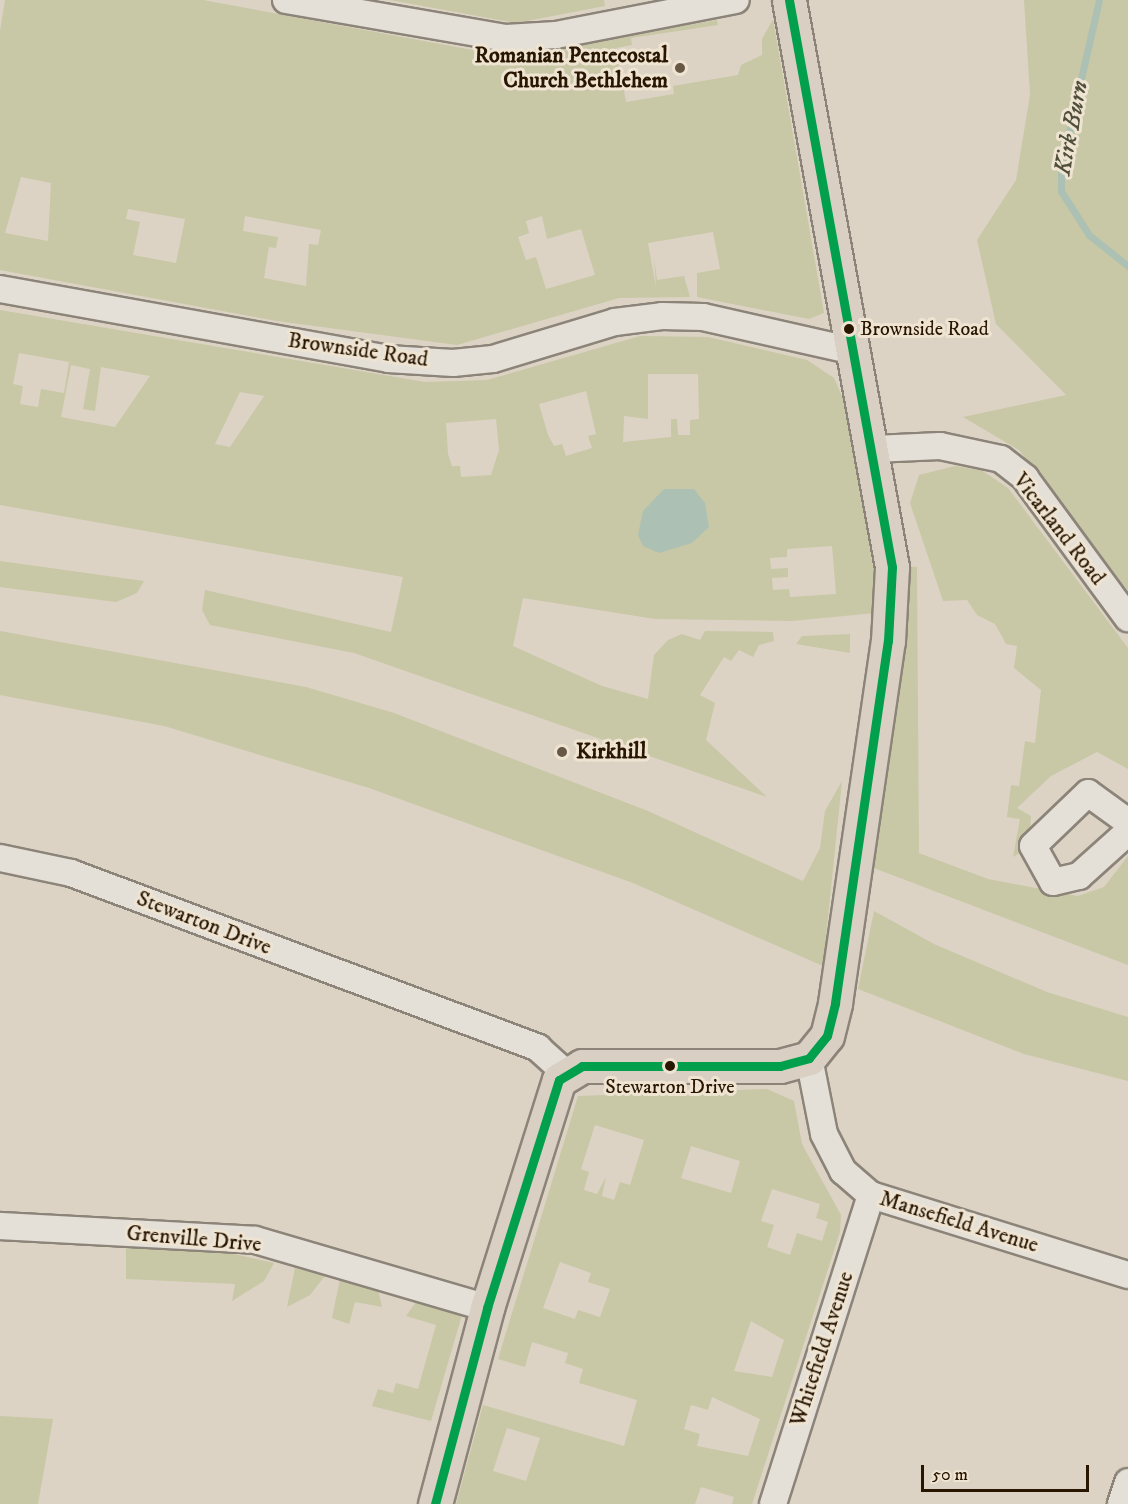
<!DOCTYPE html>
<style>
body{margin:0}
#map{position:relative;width:1128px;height:1504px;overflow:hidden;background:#dcd3c4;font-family:"IM FELL DW Pica",serif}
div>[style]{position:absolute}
.green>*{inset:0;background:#c8c7a6}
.water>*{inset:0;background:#acc1b3}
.stream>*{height:7px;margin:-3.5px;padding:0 3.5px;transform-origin:3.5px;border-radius:3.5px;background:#acc1b3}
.roads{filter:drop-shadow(2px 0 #8c8479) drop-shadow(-2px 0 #8c8479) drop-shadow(0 2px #8c8479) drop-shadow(0 -2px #8c8479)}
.minor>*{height:26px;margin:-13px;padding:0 13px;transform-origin:13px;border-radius:13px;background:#e4e0d8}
.major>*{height:33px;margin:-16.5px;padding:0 16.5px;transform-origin:16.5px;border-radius:16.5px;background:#d9d0c3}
.bus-1>*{height:9px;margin:-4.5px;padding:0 4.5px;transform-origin:4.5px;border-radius:4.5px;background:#029f4d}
.dots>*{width:16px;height:16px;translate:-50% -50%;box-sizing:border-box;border:3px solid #efe4d2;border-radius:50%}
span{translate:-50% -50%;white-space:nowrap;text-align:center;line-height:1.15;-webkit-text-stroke:6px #efe4d2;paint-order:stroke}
.bus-label{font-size:20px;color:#281600}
.left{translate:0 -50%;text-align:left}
.poi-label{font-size:22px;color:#281600;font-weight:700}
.right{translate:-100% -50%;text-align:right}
.street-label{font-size:22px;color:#281600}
.water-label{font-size:24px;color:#4f4f3c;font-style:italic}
.scale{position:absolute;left:921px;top:1465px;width:168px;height:27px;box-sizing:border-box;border:3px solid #281600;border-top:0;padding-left:8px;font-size:18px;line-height:21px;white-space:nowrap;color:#281600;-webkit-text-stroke:4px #efe4d2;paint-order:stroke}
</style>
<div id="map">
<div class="green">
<div style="clip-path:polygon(evenodd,5px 0,203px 0,505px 56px,717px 20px,718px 25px,631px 38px,632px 45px,616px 48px,626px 102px,674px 94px,673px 86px,738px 75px,741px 65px,762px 55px,762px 39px,773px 19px,824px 313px,809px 319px,697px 297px,697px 273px,720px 269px,713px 232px,648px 243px,656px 287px,654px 257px,657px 280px,684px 276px,690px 297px,619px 298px,457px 345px,277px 321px,0 270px,0 31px,5px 0,21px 177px,51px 183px,48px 241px,5px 233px,21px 177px,5px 0,128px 209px,185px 219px,176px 263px,133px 255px,140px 222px,126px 219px,128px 209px,5px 0,245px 216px,321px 230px,318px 245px,309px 244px,306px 286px,264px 278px,269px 247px,276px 248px,278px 237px,243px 231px,245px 216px,5px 0,542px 216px,547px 239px,581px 229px,595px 275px,546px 289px,536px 257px,526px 260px,518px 237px,529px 233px,526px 221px,542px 216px)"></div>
<div style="clip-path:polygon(390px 0,604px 0,605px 6px,516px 23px)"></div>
<div style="clip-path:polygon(1024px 0,1128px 0,1128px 591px,1019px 450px,963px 417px,1066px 395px,996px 324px,977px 240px,1016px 180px,1030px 95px)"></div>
<div style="clip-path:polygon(evenodd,0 310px,425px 382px,487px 380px,640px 336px,708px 337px,807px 360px,834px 378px,845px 403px,873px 567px,875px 613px,792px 621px,655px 619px,523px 598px,513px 646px,602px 686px,648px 699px,654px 655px,668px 640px,682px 634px,700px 640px,705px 631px,773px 632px,774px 641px,759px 645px,753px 657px,739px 650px,731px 661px,724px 657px,700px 695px,715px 703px,706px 740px,767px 797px,354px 653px,210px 625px,202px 610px,205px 590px,391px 632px,403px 577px,0 505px,0 310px,19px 353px,69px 362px,64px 393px,41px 389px,38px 407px,20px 404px,23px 386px,13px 384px,19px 353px,0 310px,71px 365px,90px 369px,83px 409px,95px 411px,101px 367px,150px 376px,115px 427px,61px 417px,71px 365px,0 310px,648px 374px,698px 374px,699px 419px,690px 420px,690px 435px,678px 435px,677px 419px,671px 419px,671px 437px,623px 442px,624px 416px,648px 419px,648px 374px,0 310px,586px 391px,596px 434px,588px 436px,592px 448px,566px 456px,562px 444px,554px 446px,548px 435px,539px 404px,586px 391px,0 310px,240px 392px,264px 396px,230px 447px,215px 444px,240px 392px,0 310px,496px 419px,499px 450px,491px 475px,461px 477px,460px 466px,452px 466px,448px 454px,446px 423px,496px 419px,0 310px,832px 546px,836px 594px,790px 597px,789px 589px,773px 590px,772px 578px,788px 577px,788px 568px,771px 569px,770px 558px,787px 557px,787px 549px,832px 546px)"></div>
<div style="clip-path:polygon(955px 466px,981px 470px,1008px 488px,1128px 648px,1128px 769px,1097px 752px,1051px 776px,1017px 808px,1031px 816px,1029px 847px,1013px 857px,1020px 819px,1007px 817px,1011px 785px,1019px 786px,1025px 741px,1035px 743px,1041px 690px,1014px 668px,1017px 646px,1006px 644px,995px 624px,977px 615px,967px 600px,943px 601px,910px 503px,919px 475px)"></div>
<div style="clip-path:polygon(0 561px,144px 581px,137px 593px,116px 602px,0 587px)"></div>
<div style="clip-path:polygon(904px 566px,917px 567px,919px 853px,988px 879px,1078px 896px,1104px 887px,1128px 856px,1128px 965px,866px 865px)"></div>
<div style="clip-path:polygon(0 631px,306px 687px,394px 713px,648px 811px,803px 881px,820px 848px,825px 811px,842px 781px,823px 966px,633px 883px,369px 788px,164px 726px,0 695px)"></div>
<div style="clip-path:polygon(850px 634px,850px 653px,796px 644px,802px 636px)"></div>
<div style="clip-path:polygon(874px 911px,934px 944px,1047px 992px,1128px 1017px,1128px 1081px,1024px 1054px,858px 989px)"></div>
<div style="clip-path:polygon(evenodd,767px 1089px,794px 1101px,802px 1144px,841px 1215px,840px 1232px,752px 1504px,732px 1504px,734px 1497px,701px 1487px,695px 1504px,456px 1504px,483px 1405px,624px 1446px,637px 1400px,579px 1383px,583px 1369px,565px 1363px,568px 1353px,532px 1342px,525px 1367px,498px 1359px,578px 1096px,767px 1089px,595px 1125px,644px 1140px,630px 1185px,620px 1182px,614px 1200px,602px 1196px,606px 1177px,597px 1194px,584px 1190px,589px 1172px,581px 1169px,595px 1125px,767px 1089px,691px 1146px,740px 1161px,731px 1193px,681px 1178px,691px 1146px,767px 1089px,772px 1189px,820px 1204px,816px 1218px,828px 1222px,822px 1241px,797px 1233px,790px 1255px,767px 1247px,774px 1225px,761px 1221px,772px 1189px,767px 1089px,560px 1262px,591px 1273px,588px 1282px,610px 1289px,600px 1317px,578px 1310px,575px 1319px,543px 1308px,560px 1262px,767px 1089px,751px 1321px,784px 1340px,772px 1377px,734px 1371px,751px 1321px,767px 1089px,712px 1397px,760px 1419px,748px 1456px,697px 1446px,700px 1434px,684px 1429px,691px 1405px,708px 1410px,712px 1397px,767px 1089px,507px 1428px,540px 1438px,526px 1481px,493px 1471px,507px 1428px)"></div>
<div style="clip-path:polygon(126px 1248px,225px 1252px,274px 1263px,264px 1281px,232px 1301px,235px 1284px,126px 1279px)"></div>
<div style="clip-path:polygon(295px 1268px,325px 1276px,310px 1295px,287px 1307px)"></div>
<div style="clip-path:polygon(340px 1279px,378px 1289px,382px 1307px,355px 1302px,349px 1324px,332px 1318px)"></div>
<div style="clip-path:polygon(416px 1302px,462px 1315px,431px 1421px,372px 1406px,378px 1389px,393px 1393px,396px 1383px,418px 1389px,436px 1325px,406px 1316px)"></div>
<div style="clip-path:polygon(0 1416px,53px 1419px,38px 1504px,0 1504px)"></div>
</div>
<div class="water">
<div style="clip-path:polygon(664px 489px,694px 489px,705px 503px,709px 527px,692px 543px,659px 553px,643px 546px,638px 535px,643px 511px)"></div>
</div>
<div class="stream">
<div style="left:1099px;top:0;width:170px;rotate:102.9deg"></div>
<div style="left:1061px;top:166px;width:25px;rotate:90deg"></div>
<div style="left:1061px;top:191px;width:52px;rotate:57.5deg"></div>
<div style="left:1089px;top:235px;width:50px;rotate:38.5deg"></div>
</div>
<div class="roads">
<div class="minor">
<div style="left:286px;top:0;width:223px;rotate:9.8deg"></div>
<div style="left:506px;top:38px;width:50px;rotate:-3.4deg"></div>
<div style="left:556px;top:35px;width:183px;rotate:-11deg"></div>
<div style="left:0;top:289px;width:394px;rotate:10.2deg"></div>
<div style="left:388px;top:359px;width:65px;rotate:3.5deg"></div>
<div style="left:453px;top:363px;width:40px;rotate:-5.7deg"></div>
<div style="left:493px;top:359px;width:127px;rotate:-16.9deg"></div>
<div style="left:615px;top:322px;width:47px;rotate:-7.3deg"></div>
<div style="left:662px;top:316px;width:41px;rotate:1.4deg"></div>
<div style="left:703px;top:317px;width:155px;rotate:12.7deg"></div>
<div style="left:874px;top:449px;width:66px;rotate:-2.6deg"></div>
<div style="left:940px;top:446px;width:62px;rotate:12deg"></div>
<div style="left:1001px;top:459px;width:31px;rotate:38deg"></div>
<div style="left:1025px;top:478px;width:174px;rotate:53.7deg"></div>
<div style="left:1128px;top:822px;width:49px;rotate:-144.1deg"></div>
<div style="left:1088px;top:793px;width:76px;rotate:136.1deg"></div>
<div style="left:1033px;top:846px;width:41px;rotate:60.9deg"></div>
<div style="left:1053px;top:882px;width:27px;rotate:-13deg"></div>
<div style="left:1079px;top:876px;width:66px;rotate:-41.9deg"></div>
<div style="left:0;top:858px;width:73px;rotate:11.9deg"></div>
<div style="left:71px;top:873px;width:499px;rotate:20.5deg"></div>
<div style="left:538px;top:1048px;width:39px;rotate:42deg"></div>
<div style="left:809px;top:1058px;width:77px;rotate:78.8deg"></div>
<div style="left:824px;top:1134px;width:42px;rotate:62.8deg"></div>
<div style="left:843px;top:1171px;width:37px;rotate:41deg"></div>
<div style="left:871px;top:1195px;width:269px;rotate:17.3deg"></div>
<div style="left:0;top:1226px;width:255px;rotate:3.1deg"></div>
<div style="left:255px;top:1240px;width:242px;rotate:16.3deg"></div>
<div style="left:773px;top:1504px;width:324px;rotate:-72.4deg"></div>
<div style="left:1121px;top:1504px;width:23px;rotate:-72deg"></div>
</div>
<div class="major">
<div style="left:435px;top:1504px;width:203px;rotate:-75.1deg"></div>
<div style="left:487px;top:1308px;width:239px;rotate:-72.5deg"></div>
<div style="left:559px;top:1080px;width:27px;rotate:-31deg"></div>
<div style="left:582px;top:1066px;width:198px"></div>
<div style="left:780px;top:1066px;width:30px;rotate:-15deg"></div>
<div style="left:809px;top:1058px;width:28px;rotate:-51deg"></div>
<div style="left:827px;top:1036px;width:34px;rotate:-76deg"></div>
<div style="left:835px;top:1003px;width:366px;rotate:-81.7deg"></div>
<div style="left:888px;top:641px;width:74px;rotate:-86.9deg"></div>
<div style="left:892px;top:567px;width:576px;rotate:-100.3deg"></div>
</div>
</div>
<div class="bus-1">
<div style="left:435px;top:1504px;width:203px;rotate:-75.1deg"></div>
<div style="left:487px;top:1308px;width:239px;rotate:-72.5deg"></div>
<div style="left:559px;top:1080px;width:27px;rotate:-31deg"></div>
<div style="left:582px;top:1066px;width:198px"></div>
<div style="left:780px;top:1066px;width:30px;rotate:-15deg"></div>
<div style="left:809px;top:1058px;width:28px;rotate:-51deg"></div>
<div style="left:827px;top:1036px;width:34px;rotate:-76deg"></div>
<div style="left:835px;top:1003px;width:366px;rotate:-81.7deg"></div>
<div style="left:888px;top:641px;width:74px;rotate:-86.9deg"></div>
<div style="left:892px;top:567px;width:576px;rotate:-100.3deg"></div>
</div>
<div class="dots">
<div style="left:680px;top:68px;background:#675845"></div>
<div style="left:849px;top:329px;background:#281600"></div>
<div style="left:562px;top:752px;background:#675845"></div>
<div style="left:670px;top:1066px;background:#281600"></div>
</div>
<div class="bus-label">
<span class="left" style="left:860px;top:329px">Brownside Road</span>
<span style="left:670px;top:1087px">Stewarton Drive</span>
</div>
<div class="poi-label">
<span class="right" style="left:668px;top:68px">Romanian Pentecostal<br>Church Bethlehem</span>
<span class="left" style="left:576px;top:752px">Kirkhill</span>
</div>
<div class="street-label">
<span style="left:358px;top:350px;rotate:8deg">Brownside Road</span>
<span style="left:1059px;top:529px;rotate:52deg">Vicarland Road</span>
<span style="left:204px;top:923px;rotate:21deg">Stewarton Drive</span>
<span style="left:959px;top:1222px;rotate:17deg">Mansefield Avenue</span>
<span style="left:194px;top:1239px;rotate:5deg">Grenville Drive</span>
<span style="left:822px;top:1349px;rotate:-72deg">Whitefield Avenue</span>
</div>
<div class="water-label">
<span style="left:1072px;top:128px;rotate:-79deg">Kirk Burn</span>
</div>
<div class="scale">50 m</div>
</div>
